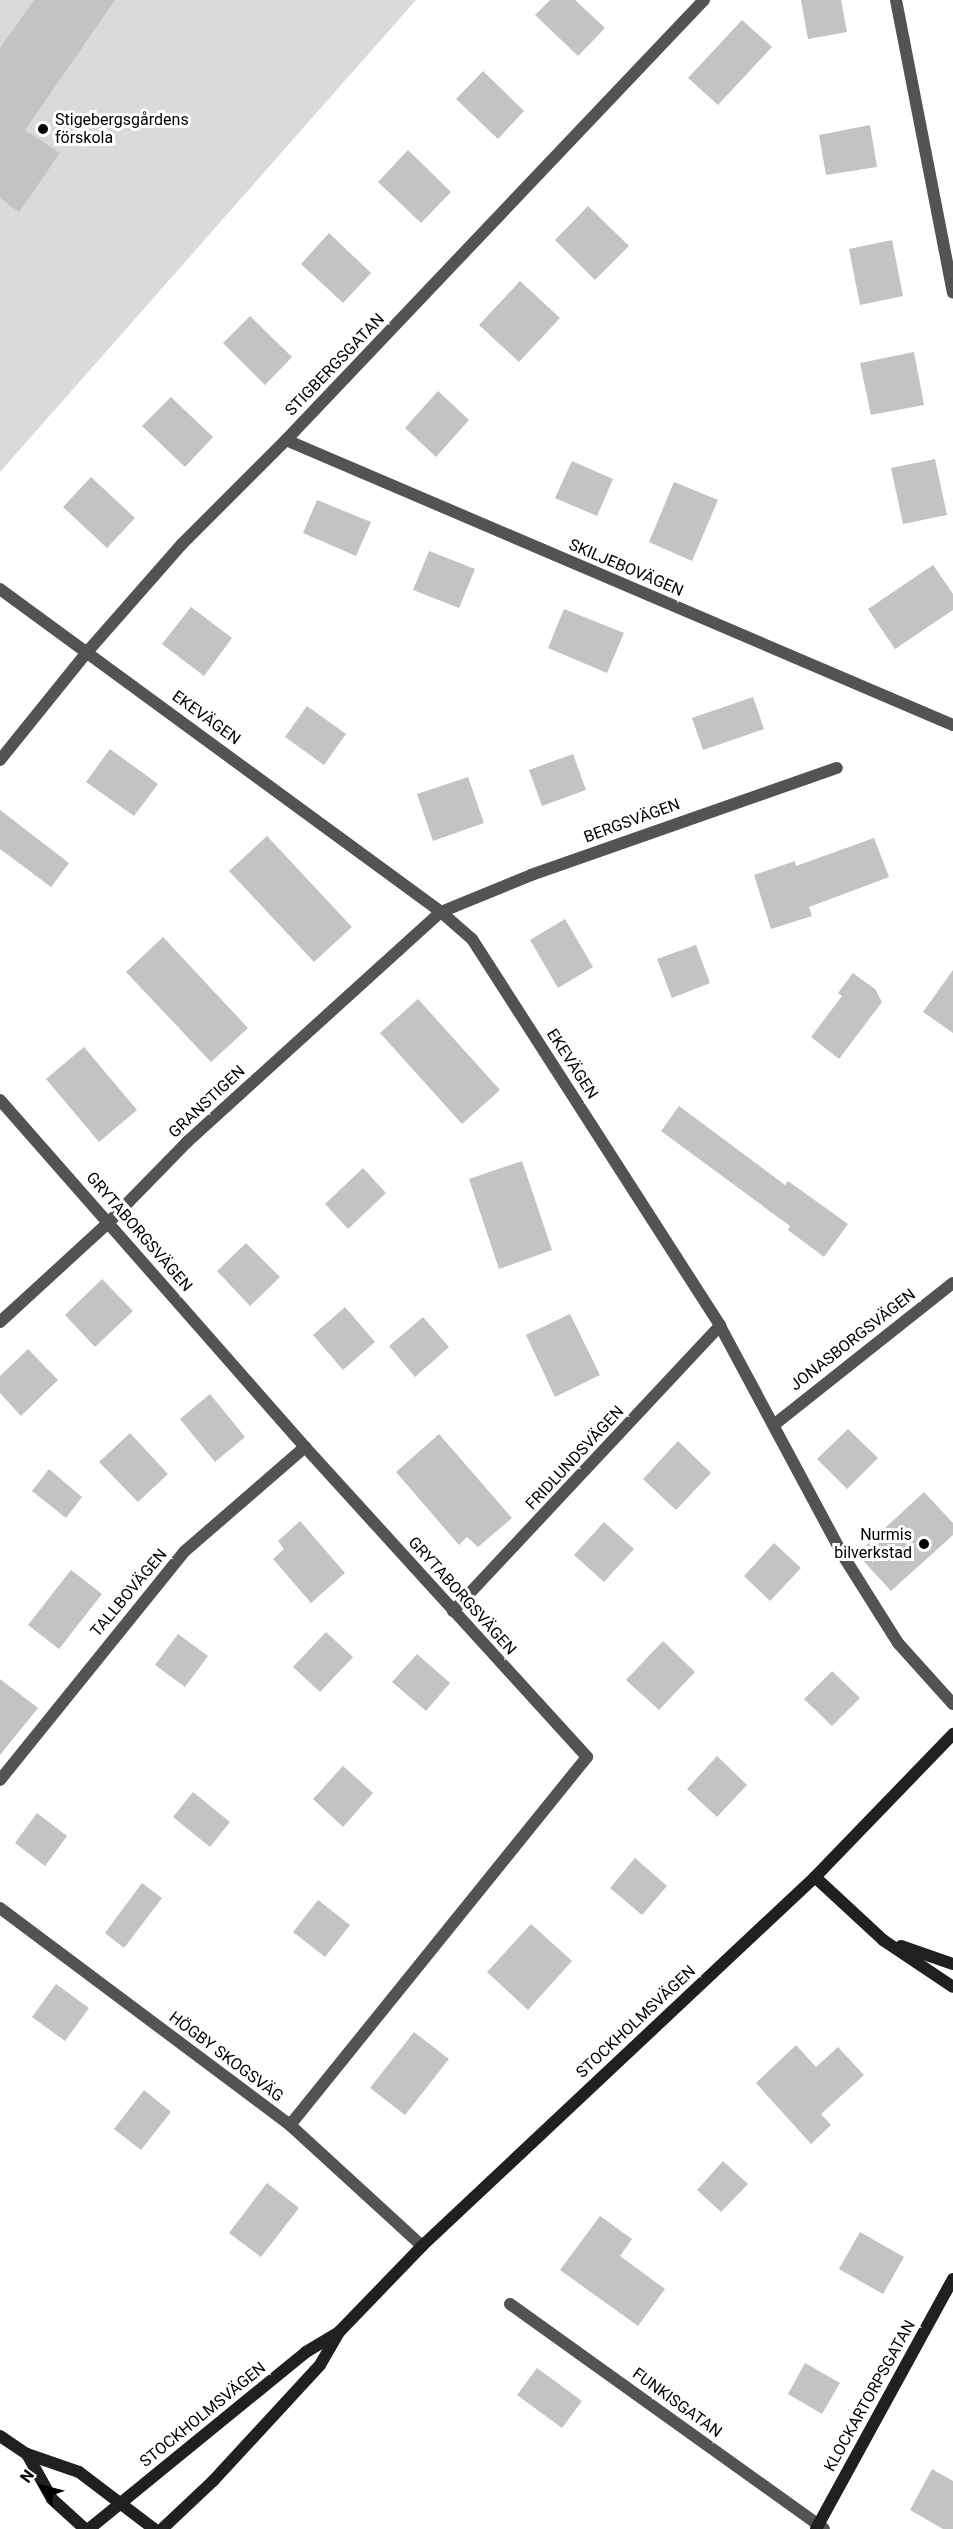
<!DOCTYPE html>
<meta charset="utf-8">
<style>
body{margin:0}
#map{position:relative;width:953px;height:2529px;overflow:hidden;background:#fff;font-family:Roboto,sans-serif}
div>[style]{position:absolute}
.green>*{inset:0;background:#dadada}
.building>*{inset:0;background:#c3c3c3}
.street>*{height:12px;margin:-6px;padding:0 6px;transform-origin:6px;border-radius:6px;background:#535353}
.secondary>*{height:12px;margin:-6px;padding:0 6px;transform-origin:6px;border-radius:6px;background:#202020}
.dots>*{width:16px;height:16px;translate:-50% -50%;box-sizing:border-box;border:3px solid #fff;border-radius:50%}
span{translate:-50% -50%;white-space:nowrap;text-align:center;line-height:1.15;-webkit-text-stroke:6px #fff;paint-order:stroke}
.poi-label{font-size:16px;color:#000}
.left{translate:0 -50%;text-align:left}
.right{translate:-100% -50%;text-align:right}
.street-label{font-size:16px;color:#000}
.north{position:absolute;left:12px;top:2457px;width:60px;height:60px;-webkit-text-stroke:4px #fff;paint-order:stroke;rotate:306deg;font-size:16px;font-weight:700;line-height:24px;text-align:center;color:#000}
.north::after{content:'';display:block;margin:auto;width:21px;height:27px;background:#000;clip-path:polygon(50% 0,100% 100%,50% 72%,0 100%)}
</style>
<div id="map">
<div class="green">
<div style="clip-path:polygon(0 0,416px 0,0 472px)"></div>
</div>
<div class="building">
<div style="clip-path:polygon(34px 0,115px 0,25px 130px,60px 153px,19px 212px,0 198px,0 48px)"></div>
<div style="clip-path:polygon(550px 0,575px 0,605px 28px,578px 56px,535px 15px)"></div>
<div style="clip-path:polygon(801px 0,841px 0,847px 32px,808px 39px)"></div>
<div style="clip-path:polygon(742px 20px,772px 47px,718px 105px,688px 78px)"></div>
<div style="clip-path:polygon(483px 71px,524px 111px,498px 139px,456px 99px)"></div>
<div style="clip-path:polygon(870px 125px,877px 167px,826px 175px,819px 135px)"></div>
<div style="clip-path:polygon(408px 150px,451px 192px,421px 223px,378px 182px)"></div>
<div style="clip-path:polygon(588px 206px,629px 246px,595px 280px,555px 240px)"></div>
<div style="clip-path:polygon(329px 233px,371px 273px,343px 303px,301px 264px)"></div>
<div style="clip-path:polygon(892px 240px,903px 296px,860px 305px,849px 249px)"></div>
<div style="clip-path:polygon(520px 281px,560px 318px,519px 362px,479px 325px)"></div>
<div style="clip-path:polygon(250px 316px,292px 357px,265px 385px,223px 343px)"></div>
<div style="clip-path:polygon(914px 352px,924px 405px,871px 415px,860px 363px)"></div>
<div style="clip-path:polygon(438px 391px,469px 420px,436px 457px,405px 428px)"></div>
<div style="clip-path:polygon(171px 397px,213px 437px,185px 467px,142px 426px)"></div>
<div style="clip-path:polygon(935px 459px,947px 515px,903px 524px,891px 468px)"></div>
<div style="clip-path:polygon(572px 461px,613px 479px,597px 516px,555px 498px)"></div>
<div style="clip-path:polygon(91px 477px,135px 518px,107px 548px,63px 507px)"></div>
<div style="clip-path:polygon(674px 482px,718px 500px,692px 561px,649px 542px)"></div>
<div style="clip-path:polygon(317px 500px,371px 522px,356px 556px,303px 533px)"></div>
<div style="clip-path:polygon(429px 551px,475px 569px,459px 608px,413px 590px)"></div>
<div style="clip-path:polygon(933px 565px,953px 594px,953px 610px,895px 649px,868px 609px)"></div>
<div style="clip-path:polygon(191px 607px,232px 638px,204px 676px,162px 644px)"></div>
<div style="clip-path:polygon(564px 609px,624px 633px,607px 673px,548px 648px)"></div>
<div style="clip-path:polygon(753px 697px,764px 729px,703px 750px,692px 718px)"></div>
<div style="clip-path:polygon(307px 706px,346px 734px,324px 765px,285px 737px)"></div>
<div style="clip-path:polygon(110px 749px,158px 784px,134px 816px,86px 782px)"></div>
<div style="clip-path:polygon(573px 754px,586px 790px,542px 806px,529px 770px)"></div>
<div style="clip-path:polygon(468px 777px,484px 823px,433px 841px,417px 794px)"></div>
<div style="clip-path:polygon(0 810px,69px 863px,51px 887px,0 849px)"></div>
<div style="clip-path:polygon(267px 836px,352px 927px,314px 962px,229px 871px)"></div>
<div style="clip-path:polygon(874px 838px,889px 877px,809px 907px,812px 916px,771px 929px,754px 875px,795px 861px,796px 866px)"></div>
<div style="clip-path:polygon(565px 919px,593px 967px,558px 988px,530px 940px)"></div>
<div style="clip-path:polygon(163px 937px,248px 1028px,211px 1062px,126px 972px)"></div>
<div style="clip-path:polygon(696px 945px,710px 983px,672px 998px,657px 959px)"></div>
<div style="clip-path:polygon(953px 970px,953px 1033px,923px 1012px)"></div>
<div style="clip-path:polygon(853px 973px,875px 989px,882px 1002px,839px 1059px,811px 1037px,842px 996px,838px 993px)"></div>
<div style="clip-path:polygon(418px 999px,500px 1090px,462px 1124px,380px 1033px)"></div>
<div style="clip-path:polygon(84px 1047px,137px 1110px,99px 1142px,46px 1079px)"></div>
<div style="clip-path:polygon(679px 1106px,785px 1185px,788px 1181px,848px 1224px,824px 1257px,788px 1230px,790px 1226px,661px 1131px)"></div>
<div style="clip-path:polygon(522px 1161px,552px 1250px,499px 1269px,469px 1179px)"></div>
<div style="clip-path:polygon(363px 1168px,386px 1193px,348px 1229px,325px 1204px)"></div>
<div style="clip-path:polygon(246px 1243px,280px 1277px,250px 1306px,217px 1271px)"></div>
<div style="clip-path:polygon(102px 1279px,133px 1311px,95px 1347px,65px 1315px)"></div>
<div style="clip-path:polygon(345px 1307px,375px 1342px,343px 1370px,313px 1335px)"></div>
<div style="clip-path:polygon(570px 1314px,600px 1375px,555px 1397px,526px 1335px)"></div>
<div style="clip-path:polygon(423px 1317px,449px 1347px,415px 1377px,389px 1346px)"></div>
<div style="clip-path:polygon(28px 1349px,58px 1380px,21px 1416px,0 1393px,0 1376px)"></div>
<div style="clip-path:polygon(210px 1394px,245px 1437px,215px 1462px,180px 1419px)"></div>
<div style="clip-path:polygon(848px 1429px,878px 1458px,847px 1489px,817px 1459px)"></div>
<div style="clip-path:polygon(130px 1433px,168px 1474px,138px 1502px,99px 1462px)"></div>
<div style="clip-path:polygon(439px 1434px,512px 1518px,478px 1547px,467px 1537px,459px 1545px,396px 1472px)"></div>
<div style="clip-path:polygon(678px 1441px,711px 1473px,676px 1510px,643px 1479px)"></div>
<div style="clip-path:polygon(49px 1469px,82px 1497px,66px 1518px,32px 1491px)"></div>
<div style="clip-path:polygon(924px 1492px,953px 1523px,953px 1535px,891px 1591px,857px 1554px)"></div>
<div style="clip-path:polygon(300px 1521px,345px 1573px,311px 1603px,273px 1559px,284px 1549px,278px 1541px)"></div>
<div style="clip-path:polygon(604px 1522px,634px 1549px,604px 1582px,574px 1555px)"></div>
<div style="clip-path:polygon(774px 1543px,801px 1568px,770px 1601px,744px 1576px)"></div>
<div style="clip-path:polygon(71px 1570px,102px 1594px,59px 1649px,28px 1625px)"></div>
<div style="clip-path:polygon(326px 1632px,353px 1657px,320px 1692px,293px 1667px)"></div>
<div style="clip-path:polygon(178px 1634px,208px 1656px,185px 1687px,155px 1665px)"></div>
<div style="clip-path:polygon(663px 1641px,695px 1672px,659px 1710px,626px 1680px)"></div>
<div style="clip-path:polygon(417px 1654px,450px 1683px,426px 1711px,392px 1682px)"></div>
<div style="clip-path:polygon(832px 1671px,860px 1698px,832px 1726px,804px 1699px)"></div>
<div style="clip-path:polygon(0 1679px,38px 1708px,0 1755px)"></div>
<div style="clip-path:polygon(717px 1756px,747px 1785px,717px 1817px,687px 1789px)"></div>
<div style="clip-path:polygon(343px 1766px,373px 1793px,343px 1827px,313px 1799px)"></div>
<div style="clip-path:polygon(193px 1792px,230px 1822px,210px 1847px,173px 1817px)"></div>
<div style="clip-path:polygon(37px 1813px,67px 1836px,45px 1866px,15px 1843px)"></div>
<div style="clip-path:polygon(635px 1858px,667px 1886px,642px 1915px,610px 1888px)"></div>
<div style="clip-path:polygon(142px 1883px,162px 1898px,124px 1948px,105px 1933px)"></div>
<div style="clip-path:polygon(318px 1900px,350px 1925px,325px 1957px,293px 1932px)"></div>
<div style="clip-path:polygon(531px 1924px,572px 1961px,528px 2010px,487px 1972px)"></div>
<div style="clip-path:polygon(56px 1984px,89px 2008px,65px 2041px,32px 2017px)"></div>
<div style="clip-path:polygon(414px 2032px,449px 2059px,405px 2115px,370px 2088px)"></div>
<div style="clip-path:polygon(796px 2045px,816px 2067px,838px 2047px,864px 2075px,821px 2114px,831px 2125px,811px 2144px,756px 2083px)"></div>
<div style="clip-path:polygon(144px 2090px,171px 2112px,141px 2150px,114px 2129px)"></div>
<div style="clip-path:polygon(723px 2161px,748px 2184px,721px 2212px,697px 2190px)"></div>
<div style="clip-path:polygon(267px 2183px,299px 2208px,261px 2257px,229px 2233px)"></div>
<div style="clip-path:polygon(600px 2216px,632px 2239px,620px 2256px,665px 2289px,638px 2326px,560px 2270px)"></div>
<div style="clip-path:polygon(860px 2232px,904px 2257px,883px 2294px,839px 2269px)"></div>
<div style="clip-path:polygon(805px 2363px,840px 2383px,822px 2414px,788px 2394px)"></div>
<div style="clip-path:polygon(537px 2368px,582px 2401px,562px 2428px,517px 2395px)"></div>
<div style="clip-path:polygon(932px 2469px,953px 2481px,953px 2529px,943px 2529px,910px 2510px)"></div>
</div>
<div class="street">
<div style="left:896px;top:0;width:298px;rotate:79deg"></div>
<div style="left:286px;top:440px;width:725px;rotate:23.14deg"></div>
<div style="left:0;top:589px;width:547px;rotate:36.22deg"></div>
<div style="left:441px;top:912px;width:41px;rotate:41.1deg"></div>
<div style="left:472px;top:939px;width:460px;rotate:57.3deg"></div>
<div style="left:720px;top:1326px;width:259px;rotate:61.8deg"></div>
<div style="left:842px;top:1554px;width:105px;rotate:57.8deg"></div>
<div style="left:898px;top:1643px;width:82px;rotate:48deg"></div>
<div style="left:0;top:760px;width:140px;rotate:-51.1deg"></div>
<div style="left:88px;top:651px;width:142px;rotate:-48.7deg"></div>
<div style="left:182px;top:544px;width:147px;rotate:-45deg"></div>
<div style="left:286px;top:440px;width:607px;rotate:-46.47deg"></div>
<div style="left:0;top:1100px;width:462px;rotate:48.7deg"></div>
<div style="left:305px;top:1447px;width:419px;rotate:47.7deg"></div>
<div style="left:587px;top:1757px;width:473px;rotate:128.9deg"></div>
<div style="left:0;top:1322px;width:148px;rotate:-42.5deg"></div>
<div style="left:109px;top:1222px;width:112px;rotate:-45.7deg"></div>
<div style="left:187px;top:1142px;width:343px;rotate:-42.2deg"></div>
<div style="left:441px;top:912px;width:97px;rotate:-22.3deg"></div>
<div style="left:531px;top:875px;width:324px;rotate:-19.3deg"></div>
<div style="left:775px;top:1424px;width:227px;rotate:-38.4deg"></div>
<div style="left:453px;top:1611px;width:391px;rotate:-46.9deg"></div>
<div style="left:0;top:1780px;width:294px;rotate:-51.1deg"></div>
<div style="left:185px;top:1551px;width:159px;rotate:-40.9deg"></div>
<div style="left:0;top:1908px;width:362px;rotate:36.8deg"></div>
<div style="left:290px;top:2125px;width:179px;rotate:42.5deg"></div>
<div style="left:510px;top:2304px;width:386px;rotate:35.6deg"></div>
</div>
<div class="secondary">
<div style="left:815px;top:1877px;width:93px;rotate:42.8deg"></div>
<div style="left:883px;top:1940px;width:84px;rotate:33.9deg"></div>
<div style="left:901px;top:1946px;width:55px;rotate:19.1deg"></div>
<div style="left:0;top:2436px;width:32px;rotate:34deg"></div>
<div style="left:27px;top:2454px;width:55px;rotate:19.1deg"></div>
<div style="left:79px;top:2472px;width:94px;rotate:37.2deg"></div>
<div style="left:27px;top:2454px;width:51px;rotate:60.9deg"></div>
<div style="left:52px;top:2499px;width:45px;rotate:42.3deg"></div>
<div style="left:89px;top:2529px;width:280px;rotate:-39.2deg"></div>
<div style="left:306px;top:2352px;width:39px;rotate:-31deg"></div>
<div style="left:162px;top:2529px;width:70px;rotate:-43.3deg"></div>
<div style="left:213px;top:2481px;width:158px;rotate:-47.3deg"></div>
<div style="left:320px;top:2365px;width:39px;rotate:-60deg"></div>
<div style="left:340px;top:2331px;width:118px;rotate:-46deg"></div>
<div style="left:422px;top:2246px;width:539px;rotate:-43.2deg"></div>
<div style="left:815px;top:1877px;width:199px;rotate:-46deg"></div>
<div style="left:816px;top:2529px;width:285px;rotate:-61.3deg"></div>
</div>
<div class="dots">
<div style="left:43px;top:129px;background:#000"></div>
<div style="left:924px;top:1544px;background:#000"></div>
</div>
<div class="poi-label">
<span class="left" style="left:55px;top:129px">Stigebergsgårdens<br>förskola</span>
<span class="right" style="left:912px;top:1544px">Nurmis<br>bilverkstad</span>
</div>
<div class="street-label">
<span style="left:335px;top:365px;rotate:-46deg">STIGBERGSGATAN</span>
<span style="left:626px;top:568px;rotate:23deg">SKILJEBOVÄGEN</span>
<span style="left:206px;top:718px;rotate:36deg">EKEVÄGEN</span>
<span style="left:632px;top:821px;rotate:-20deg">BERGSVÄGEN</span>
<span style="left:572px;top:1064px;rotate:57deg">EKEVÄGEN</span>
<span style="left:207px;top:1102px;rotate:-43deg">GRANSTIGEN</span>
<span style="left:139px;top:1232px;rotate:49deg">GRYTABORGSVÄGEN</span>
<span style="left:853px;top:1340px;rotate:-38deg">JONASBORGSVÄGEN</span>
<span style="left:575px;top:1458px;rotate:-47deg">FRIDLUNDSVÄGEN</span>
<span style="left:129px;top:1593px;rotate:-50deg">TALLBOVÄGEN</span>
<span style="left:462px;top:1596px;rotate:48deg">GRYTABORGSVÄGEN</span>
<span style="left:636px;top:2022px;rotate:-43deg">STOCKHOLMSVÄGEN</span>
<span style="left:226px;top:2057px;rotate:37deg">HÖGBY SKOGSVÄG</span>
<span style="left:870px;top:2396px;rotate:-61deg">KLOCKARTORPSGATAN</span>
<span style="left:677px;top:2403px;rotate:36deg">FUNKISGATAN</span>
<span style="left:203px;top:2415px;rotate:-39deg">STOCKHOLMSVÄGEN</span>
</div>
<div class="north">N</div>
</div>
